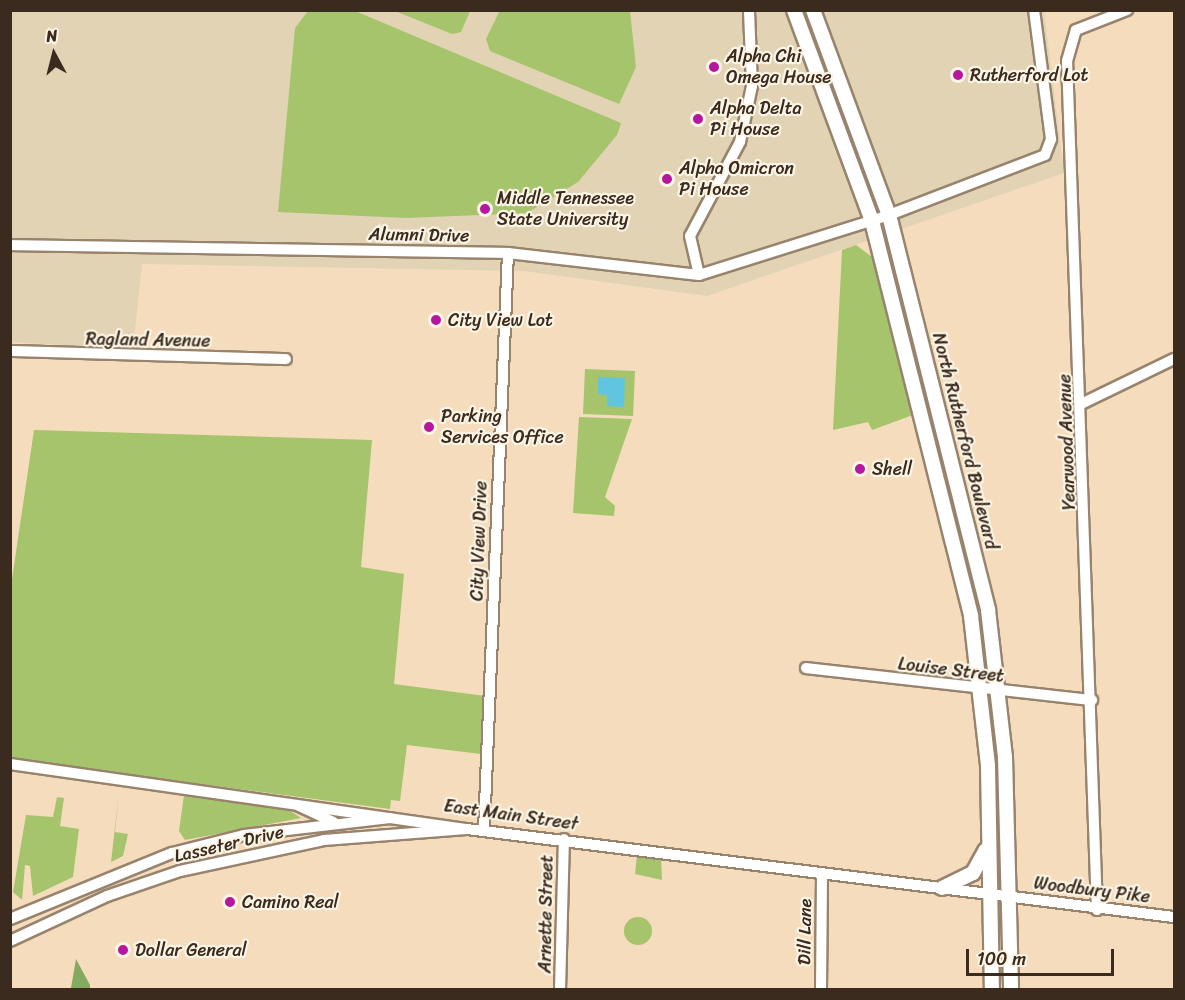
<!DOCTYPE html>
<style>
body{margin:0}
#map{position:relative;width:1185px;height:1000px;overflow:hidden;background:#f4dcbc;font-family:Sriracha,sans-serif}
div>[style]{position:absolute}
.built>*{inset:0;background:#e1d3b4}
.green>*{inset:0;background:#a5c46c}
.round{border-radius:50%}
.forest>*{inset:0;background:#84aa60}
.water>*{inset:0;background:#61c5df}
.roads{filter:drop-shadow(2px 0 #98836d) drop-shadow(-2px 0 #98836d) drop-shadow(0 2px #98836d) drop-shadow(0 -2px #98836d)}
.minor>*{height:10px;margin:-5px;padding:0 5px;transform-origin:5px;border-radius:5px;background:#fff}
.major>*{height:14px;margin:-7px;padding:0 7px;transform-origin:7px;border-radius:7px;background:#fff}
.dots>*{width:16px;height:16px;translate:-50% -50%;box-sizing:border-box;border:3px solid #fcf5e5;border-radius:50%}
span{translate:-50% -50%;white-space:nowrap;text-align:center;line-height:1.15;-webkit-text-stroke:4.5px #fcf5e5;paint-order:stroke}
.poi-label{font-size:18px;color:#3b2a1e}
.left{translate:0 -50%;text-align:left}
.street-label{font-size:18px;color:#3b2a1e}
.frame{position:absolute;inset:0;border:12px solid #3b2a1e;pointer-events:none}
.north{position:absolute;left:24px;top:24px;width:60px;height:60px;-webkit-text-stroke:4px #fcf5e5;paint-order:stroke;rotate:353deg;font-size:16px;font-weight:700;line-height:24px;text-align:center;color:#3b2a1e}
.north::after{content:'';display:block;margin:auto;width:21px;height:27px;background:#3b2a1e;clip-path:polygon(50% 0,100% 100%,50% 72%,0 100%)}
.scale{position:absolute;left:966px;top:949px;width:148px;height:27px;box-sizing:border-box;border:3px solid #3b2a1e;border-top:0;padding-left:8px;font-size:18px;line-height:21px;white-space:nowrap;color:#3b2a1e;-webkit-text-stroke:4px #fcf5e5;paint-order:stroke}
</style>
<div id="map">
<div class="built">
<div style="clip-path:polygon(10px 11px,1044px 11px,1064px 173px,707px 296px,524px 271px,142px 264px,133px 349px,11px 342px)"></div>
</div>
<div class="green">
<div style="clip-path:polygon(500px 10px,630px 11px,636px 67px,619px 104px,490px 51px,486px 39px)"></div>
<div style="clip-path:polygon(308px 11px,355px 11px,621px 123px,617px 135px,578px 182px,527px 213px,405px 218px,278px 212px,295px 28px)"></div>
<div style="clip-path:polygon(395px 11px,470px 11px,461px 32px,452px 34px)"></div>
<div style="clip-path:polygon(856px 245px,872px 257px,913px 415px,872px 430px,868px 422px,833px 430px,842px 250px)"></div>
<div style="clip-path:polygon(585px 369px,635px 371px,633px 416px,583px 414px)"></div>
<div style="clip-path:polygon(579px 417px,632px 419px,605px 497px,615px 506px,614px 516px,573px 513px)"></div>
<div style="clip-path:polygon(34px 430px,372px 440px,361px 567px,404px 574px,394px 684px,485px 696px,481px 754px,407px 745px,400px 801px,391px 800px,390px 809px,11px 759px,11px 586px)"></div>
<div style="clip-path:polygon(119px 793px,115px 832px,128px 834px,123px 856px,111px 862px)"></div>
<div style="clip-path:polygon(184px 795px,286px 808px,301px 818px,185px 840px,179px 831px)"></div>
<div style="clip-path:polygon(57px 797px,64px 798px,60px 826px,79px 829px,73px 877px,33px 896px,30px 866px,25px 865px,22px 900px,13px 892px,26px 815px,53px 817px)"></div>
<div style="clip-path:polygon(637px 855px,661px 858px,662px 880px,635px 874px)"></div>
<div class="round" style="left:624px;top:917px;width:28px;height:28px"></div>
</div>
<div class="forest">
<div style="clip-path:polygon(76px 959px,90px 985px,90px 989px,71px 988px)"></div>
</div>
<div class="water">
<div style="clip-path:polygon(598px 377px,625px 378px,624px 407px,607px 406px,607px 395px,598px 394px)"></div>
</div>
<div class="roads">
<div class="minor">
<div style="left:10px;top:245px;width:498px;rotate:0.9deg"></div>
<div style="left:508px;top:253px;width:192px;rotate:6.6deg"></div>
<div style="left:699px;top:275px;width:199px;rotate:-17.5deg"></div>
<div style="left:889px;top:215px;width:167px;rotate:-21deg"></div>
<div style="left:1045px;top:155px;width:17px;rotate:-69deg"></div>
<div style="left:1051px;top:139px;width:130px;rotate:-97.5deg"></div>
<div style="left:699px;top:275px;width:40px;rotate:-103deg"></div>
<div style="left:690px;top:236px;width:106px;rotate:-62deg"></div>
<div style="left:740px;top:142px;width:57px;rotate:-77.9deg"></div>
<div style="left:752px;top:86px;width:76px;rotate:-92.3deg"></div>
<div style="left:10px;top:351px;width:276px;rotate:1.7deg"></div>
<div style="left:1083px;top:403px;width:101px;rotate:-25.8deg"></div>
<div style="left:806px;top:668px;width:288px;rotate:6.4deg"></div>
<div style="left:10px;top:764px;width:462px;rotate:8.1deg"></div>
<div style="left:467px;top:829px;width:712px;rotate:7.1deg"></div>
<div style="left:299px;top:806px;width:38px;rotate:25deg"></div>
<div style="left:484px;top:830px;width:577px;rotate:-87.62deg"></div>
<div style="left:1097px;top:910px;width:850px;rotate:-92.02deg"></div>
<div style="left:1067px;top:61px;width:32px;rotate:-74deg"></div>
<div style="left:1076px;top:30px;width:55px;rotate:-21.4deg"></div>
<div style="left:10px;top:919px;width:175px;rotate:-22.2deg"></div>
<div style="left:172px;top:853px;width:74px;rotate:-14deg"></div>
<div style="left:244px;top:835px;width:147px;rotate:-6.6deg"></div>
<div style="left:10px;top:941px;width:107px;rotate:-24.9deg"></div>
<div style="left:107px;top:896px;width:77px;rotate:-18.9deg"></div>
<div style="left:180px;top:871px;width:147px;rotate:-12.1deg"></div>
<div style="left:324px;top:840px;width:143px;rotate:-4.4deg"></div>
<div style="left:560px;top:990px;width:151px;rotate:-88.5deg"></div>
<div style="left:821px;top:990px;width:116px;rotate:-89.5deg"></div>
</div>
<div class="major">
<div style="left:794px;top:10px;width:225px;rotate:69.7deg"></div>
<div style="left:872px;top:221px;width:407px;rotate:75.9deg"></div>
<div style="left:971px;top:616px;width:151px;rotate:83.5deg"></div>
<div style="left:988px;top:766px;width:224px;rotate:89deg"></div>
<div style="left:813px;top:10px;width:219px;rotate:69.7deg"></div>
<div style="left:889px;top:215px;width:407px;rotate:75.9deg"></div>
<div style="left:988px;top:610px;width:148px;rotate:83.4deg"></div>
<div style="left:1005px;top:757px;width:233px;rotate:88.5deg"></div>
<div style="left:942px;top:888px;width:34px;rotate:-26deg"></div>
<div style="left:973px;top:873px;width:26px;rotate:-61deg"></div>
</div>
</div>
<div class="dots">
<div style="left:714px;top:67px;background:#b5179e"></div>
<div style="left:958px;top:75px;background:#b5179e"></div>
<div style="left:698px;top:119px;background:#b5179e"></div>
<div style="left:667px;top:179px;background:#b5179e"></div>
<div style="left:485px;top:209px;background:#b5179e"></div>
<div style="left:436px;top:320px;background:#b5179e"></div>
<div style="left:429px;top:427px;background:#b5179e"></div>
<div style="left:860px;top:469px;background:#b5179e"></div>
<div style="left:230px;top:902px;background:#b5179e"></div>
<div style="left:123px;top:950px;background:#b5179e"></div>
</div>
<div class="poi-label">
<span class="left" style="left:726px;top:67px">Alpha Chi<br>Omega House</span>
<span class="left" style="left:970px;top:75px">Rutherford Lot</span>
<span class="left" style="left:710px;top:119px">Alpha Delta<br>Pi House</span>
<span class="left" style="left:679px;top:179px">Alpha Omicron<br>Pi House</span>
<span class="left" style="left:497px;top:209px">Middle Tennessee<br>State University</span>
<span class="left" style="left:448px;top:320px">City View Lot</span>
<span class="left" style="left:441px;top:427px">Parking<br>Services Office</span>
<span class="left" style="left:872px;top:469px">Shell</span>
<span class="left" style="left:242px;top:902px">Camino Real</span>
<span class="left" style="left:135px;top:950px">Dollar General</span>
</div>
<div class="street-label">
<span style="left:419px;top:235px;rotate:1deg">Alumni Drive</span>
<span style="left:148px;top:340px;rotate:1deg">Ragland Avenue</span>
<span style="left:965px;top:441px;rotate:76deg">North Rutherford Boulevard</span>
<span style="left:1067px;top:442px;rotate:-92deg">Yearwood Avenue</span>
<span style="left:479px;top:541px;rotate:-88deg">City View Drive</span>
<span style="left:951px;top:670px;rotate:7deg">Louise Street</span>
<span style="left:511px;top:815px;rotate:8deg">East Main Street</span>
<span style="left:229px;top:844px;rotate:-13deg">Lasseter Drive</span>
<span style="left:1092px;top:890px;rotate:7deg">Woodbury Pike</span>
<span style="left:546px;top:914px;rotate:-89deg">Arnette Street</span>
<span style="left:805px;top:932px;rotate:-89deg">Dill Lane</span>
</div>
<div class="frame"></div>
<div class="north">N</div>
<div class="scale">100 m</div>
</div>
